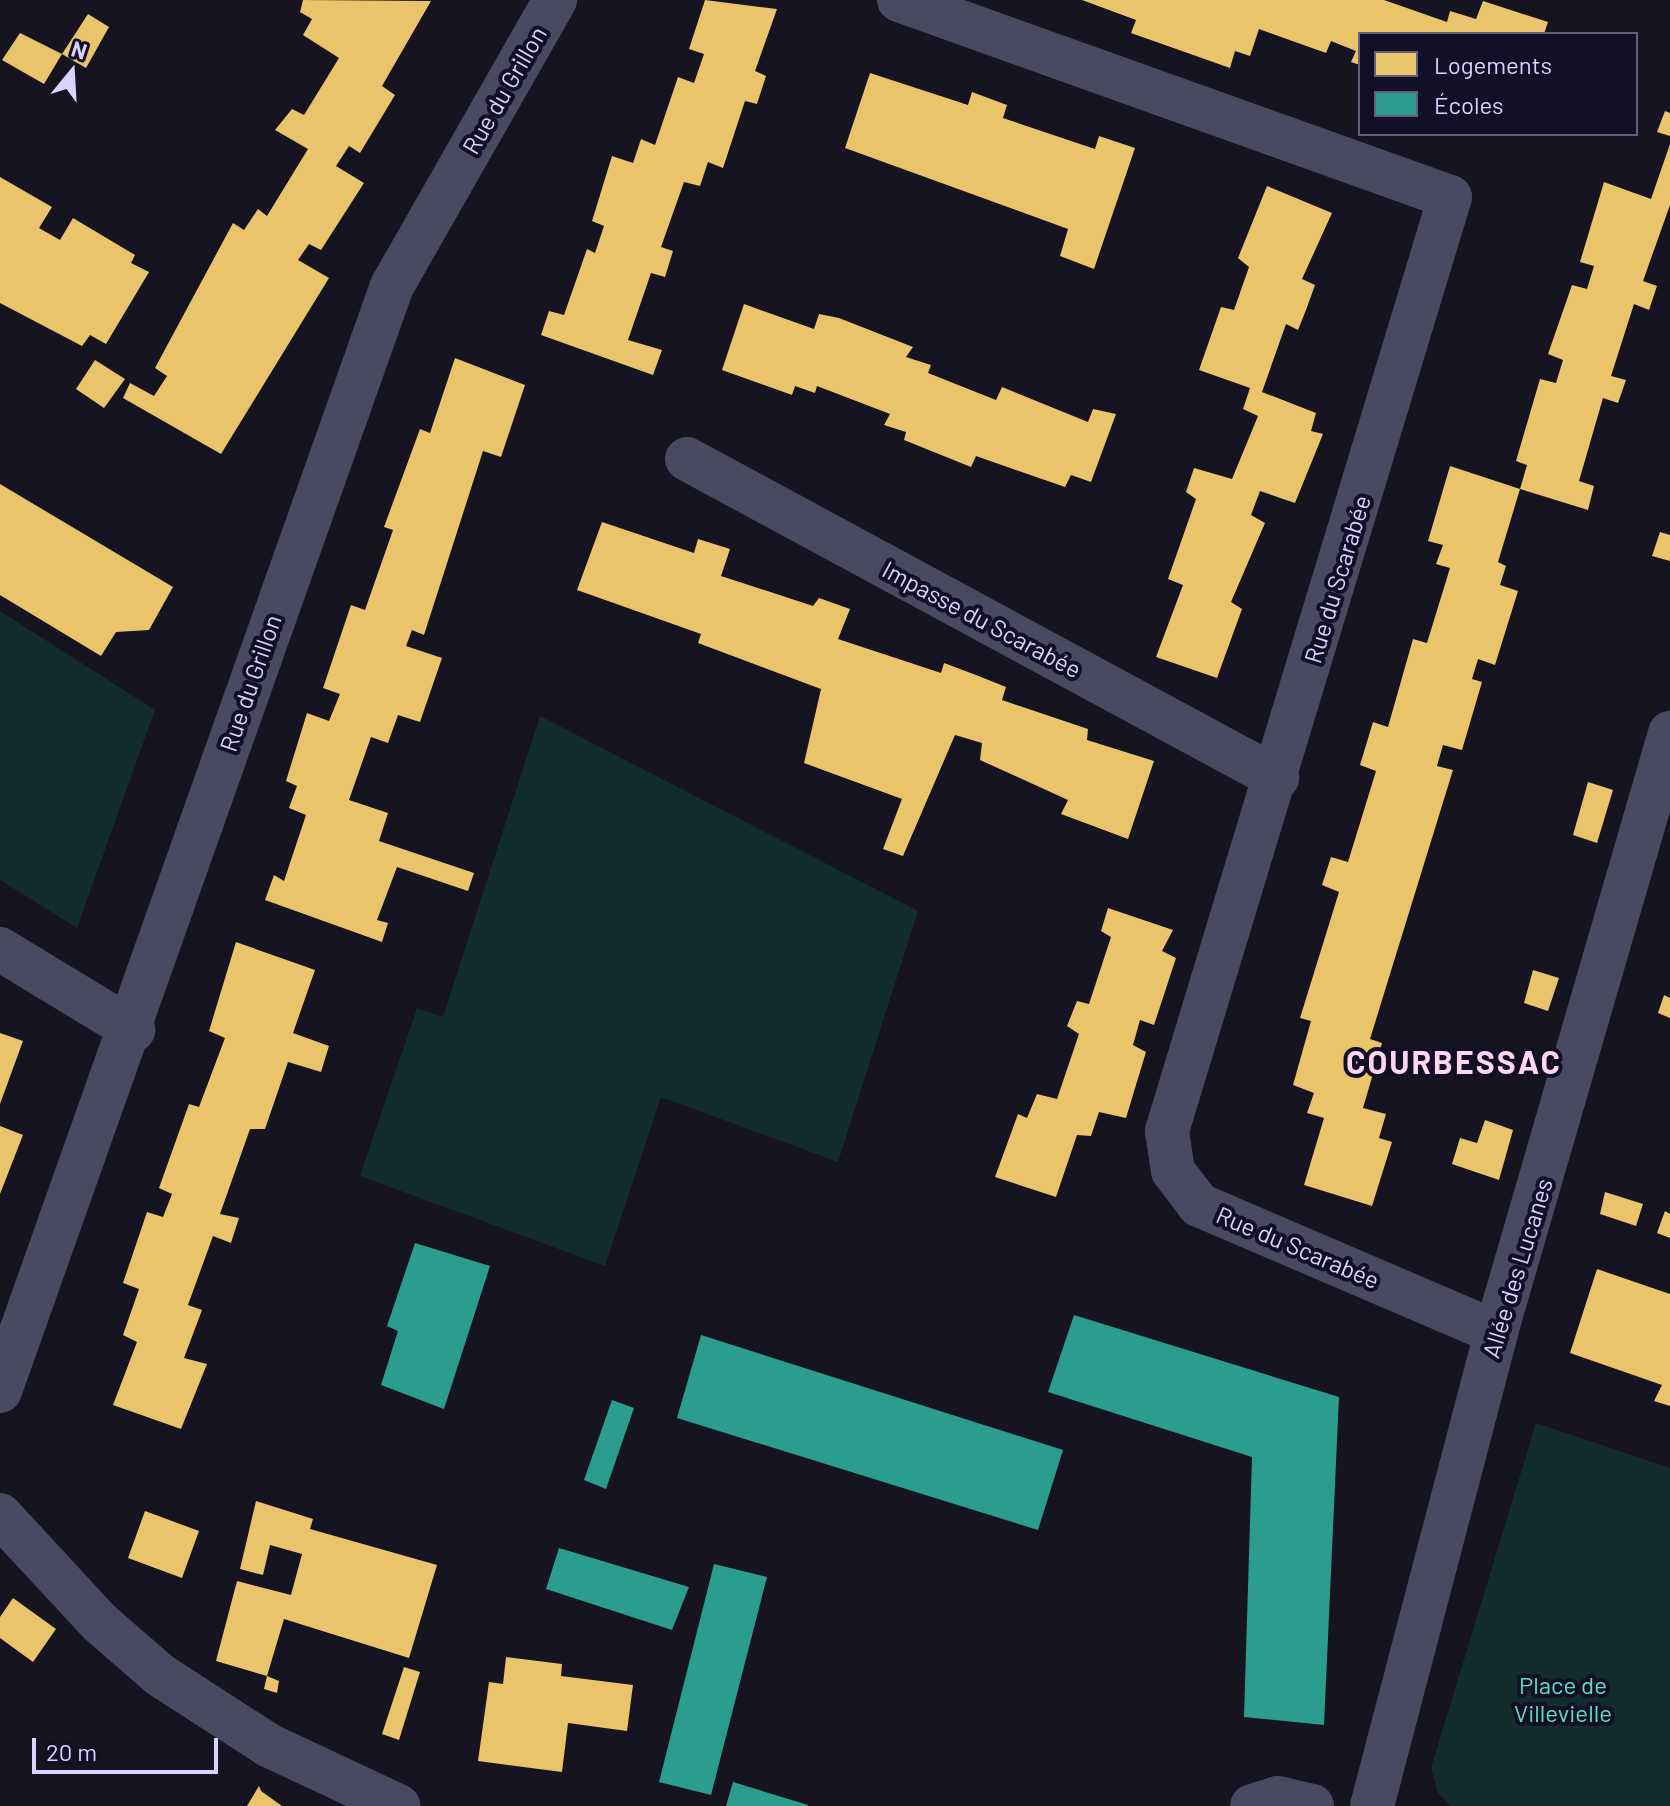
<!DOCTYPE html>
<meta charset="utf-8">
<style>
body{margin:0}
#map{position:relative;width:1670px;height:1806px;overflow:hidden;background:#161421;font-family:Barlow,sans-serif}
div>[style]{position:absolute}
.green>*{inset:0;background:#132c2d}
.homes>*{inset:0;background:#e9c46a}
.schools>*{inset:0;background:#2a9d8f}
.street>*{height:44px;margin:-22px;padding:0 22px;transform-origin:22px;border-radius:22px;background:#4a4962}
span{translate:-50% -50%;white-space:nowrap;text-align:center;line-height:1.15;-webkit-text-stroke:8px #130f26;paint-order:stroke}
.street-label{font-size:24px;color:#d9d4ff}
.park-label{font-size:24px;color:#5fe0c0}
.district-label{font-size:32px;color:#ffd6f0;font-weight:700;letter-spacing:2px}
.legend{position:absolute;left:1358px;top:32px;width:280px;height:104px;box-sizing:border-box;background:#130f26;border:2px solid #625e7d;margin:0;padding:10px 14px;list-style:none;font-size:24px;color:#d9d4ff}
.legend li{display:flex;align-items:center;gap:16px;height:40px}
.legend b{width:40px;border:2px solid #625e7d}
.north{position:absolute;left:32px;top:32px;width:80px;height:80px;-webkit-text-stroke:6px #130f26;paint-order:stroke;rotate:18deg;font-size:22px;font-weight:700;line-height:32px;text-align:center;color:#d9d4ff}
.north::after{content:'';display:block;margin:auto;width:28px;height:36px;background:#d9d4ff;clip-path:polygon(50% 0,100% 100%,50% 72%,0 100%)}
.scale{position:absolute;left:32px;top:1738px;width:186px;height:36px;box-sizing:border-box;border:4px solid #d9d4ff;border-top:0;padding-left:10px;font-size:24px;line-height:28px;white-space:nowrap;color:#d9d4ff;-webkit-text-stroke:6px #130f26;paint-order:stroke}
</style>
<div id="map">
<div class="green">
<div style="clip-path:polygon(0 611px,155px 710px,77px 928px,0 880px)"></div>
<div style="clip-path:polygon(540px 716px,918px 911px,838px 1162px,661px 1097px,605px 1266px,360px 1176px,417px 1008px,443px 1017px)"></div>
<div style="clip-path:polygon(1536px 1423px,1670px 1468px,1670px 1806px,1450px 1806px,1438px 1793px,1431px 1768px)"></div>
</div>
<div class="homes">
<div style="clip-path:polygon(303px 0,431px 1px,382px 86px,395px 95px,360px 153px,349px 146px,336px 166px,364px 183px,321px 250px,309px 244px,298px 260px,329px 278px,221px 454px,123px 398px,130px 383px,154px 396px,167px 376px,155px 368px,233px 223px,244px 230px,258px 209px,267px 216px,308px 149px,275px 130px,292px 109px,304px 115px,339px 58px,303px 35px,312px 19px,300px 12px)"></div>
<div style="clip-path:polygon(705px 0,777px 9px,755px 71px,766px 76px,757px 104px,745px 101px,723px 168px,708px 162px,700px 186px,684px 182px,661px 247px,673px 251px,665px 277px,651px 273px,628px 340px,662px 350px,653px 375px,541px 335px,549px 311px,564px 315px,587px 249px,595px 253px,604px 226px,592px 221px,612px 156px,633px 163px,641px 139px,655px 145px,678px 77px,694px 83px,704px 54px,689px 49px)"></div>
<div style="clip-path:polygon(1082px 0,1384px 0,1447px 22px,1450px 11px,1476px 19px,1483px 1px,1548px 22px,1544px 34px,1360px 34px,1360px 65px,1351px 62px,1356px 51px,1331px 41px,1326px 53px,1259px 29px,1250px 56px,1235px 51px,1230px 68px,1131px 33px,1136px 20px)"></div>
<div style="clip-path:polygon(88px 14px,109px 27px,86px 68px,62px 54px)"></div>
<div style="clip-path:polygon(20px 33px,62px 54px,44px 84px,2px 60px)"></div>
<div style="clip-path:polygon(870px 73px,968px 105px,972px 92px,1007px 105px,1003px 118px,1095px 149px,1099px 136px,1135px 148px,1094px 269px,1060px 256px,1068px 229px,845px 148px)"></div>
<div style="clip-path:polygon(1665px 111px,1670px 113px,1670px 136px,1657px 132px)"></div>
<div style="clip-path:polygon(1670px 144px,1670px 205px,1643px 281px,1657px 286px,1649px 310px,1634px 304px,1611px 376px,1626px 380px,1618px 403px,1603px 398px,1579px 481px,1594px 486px,1588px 510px,1520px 489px,1527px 465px,1516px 461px,1540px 379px,1556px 383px,1563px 360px,1548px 354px,1572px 285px,1587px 289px,1594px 266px,1580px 262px,1604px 182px,1651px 199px)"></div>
<div style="clip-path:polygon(0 177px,52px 207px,39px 228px,60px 240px,73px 218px,135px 255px,131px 263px,149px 272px,106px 344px,90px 335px,82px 346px,0 303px)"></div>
<div style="clip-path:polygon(1267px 186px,1332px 213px,1302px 279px,1315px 285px,1306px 310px,1298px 330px,1286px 324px,1262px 392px,1316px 413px,1311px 431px,1323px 434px,1295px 503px,1260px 491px,1251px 515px,1265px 523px,1231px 602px,1242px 609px,1217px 678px,1156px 657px,1183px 585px,1168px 579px,1196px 499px,1186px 492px,1194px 468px,1232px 479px,1258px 416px,1243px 409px,1250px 388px,1199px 370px,1221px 307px,1234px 310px,1249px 267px,1238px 258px)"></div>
<div style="clip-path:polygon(744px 304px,814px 329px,819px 314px,839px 318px,913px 347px,906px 357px,931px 365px,928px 373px,996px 400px,1002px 387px,1088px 422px,1093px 409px,1116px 414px,1091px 482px,1071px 475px,1065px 487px,976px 456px,971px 467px,904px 440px,906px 432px,884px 425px,890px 414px,817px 386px,815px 393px,795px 386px,792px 395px,722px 370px)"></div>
<div style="clip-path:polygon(455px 358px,525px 385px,501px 457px,483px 451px,424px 635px,412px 630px,406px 646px,442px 658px,420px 722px,398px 715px,388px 743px,371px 737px,349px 800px,388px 813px,379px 841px,474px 873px,468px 891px,397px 867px,377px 920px,388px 923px,382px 942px,265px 900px,274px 875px,284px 881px,306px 815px,289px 808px,297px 786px,286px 781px,307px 713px,329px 721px,340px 694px,323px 688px,351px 605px,365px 610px,393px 530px,384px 527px,420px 429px,430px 433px)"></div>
<div style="clip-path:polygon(95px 360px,125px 379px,104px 408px,76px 389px)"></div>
<div style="clip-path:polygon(1450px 466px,1520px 489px,1498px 562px,1506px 566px,1500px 585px,1518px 591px,1495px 665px,1478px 659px,1472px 679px,1482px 682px,1462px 750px,1443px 745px,1437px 766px,1453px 770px,1370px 1039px,1382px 1043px,1363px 1108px,1386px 1114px,1379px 1138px,1392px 1142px,1372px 1206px,1304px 1185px,1324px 1118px,1307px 1113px,1314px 1093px,1293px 1085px,1311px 1021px,1300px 1018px,1339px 892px,1322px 885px,1331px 857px,1348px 862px,1376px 771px,1360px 765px,1373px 722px,1388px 727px,1413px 639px,1427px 643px,1450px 568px,1436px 564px,1443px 545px,1428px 541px)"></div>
<div style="clip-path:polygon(0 484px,173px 587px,149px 630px,116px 632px,101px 656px,0 595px)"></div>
<div style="clip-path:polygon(602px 522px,694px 553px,698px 539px,730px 549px,721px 576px,813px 606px,819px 598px,850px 609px,838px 639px,941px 673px,944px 663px,976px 675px,1006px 687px,1002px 700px,1088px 729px,1087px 740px,1154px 761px,1128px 839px,1061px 814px,1068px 800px,980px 760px,982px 743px,955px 735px,903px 856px,883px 849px,902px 799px,804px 763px,821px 689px,698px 643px,701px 634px,577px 590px)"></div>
<div style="clip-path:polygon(1660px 532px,1670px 535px,1670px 561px,1652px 556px)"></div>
<div style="clip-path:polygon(1588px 782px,1613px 790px,1597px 843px,1573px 835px)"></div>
<div style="clip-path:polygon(1108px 908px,1173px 930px,1162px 951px,1176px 958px,1154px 1025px,1140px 1020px,1133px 1045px,1146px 1052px,1126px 1118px,1099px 1112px,1091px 1136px,1077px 1135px,1056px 1197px,995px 1177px,1018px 1114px,1027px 1118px,1037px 1094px,1057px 1099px,1079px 1034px,1067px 1026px,1077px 1001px,1089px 1004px,1111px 937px,1101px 931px)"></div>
<div style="clip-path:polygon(236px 942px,315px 970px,293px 1033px,329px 1046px,321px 1072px,288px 1062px,265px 1129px,250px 1129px,220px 1214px,239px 1218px,231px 1243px,213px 1236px,188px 1305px,202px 1310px,184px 1358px,207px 1364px,181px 1429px,113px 1405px,137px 1342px,123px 1335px,139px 1289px,123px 1283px,147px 1212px,163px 1217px,172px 1194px,159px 1188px,189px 1104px,199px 1107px,225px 1038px,209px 1031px)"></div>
<div style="clip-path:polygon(1533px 970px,1559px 978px,1548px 1011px,1524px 1003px)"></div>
<div style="clip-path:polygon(1664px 995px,1670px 998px,1670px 1018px,1658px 1013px)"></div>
<div style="clip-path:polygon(0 1033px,23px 1041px,0 1104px)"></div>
<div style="clip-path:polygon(1485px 1120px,1513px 1130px,1499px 1180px,1452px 1164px,1460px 1138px,1477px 1143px)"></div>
<div style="clip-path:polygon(0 1126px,23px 1135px,0 1194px)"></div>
<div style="clip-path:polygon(1605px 1192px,1643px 1204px,1636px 1226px,1600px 1214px)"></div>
<div style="clip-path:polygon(1665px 1211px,1670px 1214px,1670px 1238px,1657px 1233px)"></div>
<div style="clip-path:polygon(1597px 1269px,1670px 1294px,1670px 1406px,1654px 1401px,1662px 1385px,1570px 1353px)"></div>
<div style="clip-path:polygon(256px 1501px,313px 1519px,310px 1529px,437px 1565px,409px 1658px,284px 1619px,267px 1676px,216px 1661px,237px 1581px,291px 1595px,302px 1554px,270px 1545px,263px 1575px,240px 1569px)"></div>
<div style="clip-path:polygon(145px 1511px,199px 1531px,182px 1578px,128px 1558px)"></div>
<div style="clip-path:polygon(13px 1598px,56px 1629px,33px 1662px,0 1638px,0 1617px)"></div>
<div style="clip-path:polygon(506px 1657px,562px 1664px,561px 1676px,633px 1685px,627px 1731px,568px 1723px,562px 1772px,478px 1761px,489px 1682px,503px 1684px)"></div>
<div style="clip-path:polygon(404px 1667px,420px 1672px,399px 1740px,382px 1734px)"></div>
<div style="clip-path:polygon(267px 1676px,279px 1681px,277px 1693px,264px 1689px)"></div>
<div style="clip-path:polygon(259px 1786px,261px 1791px,282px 1806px,247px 1806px)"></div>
</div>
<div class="schools">
<div style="clip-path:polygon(415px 1243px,490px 1266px,444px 1409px,381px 1385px,398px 1331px,387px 1326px)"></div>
<div style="clip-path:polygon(1074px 1315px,1339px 1397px,1324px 1725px,1244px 1717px,1252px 1457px,1048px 1392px)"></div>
<div style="clip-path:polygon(701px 1335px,1063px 1450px,1038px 1530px,677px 1418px)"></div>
<div style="clip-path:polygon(612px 1400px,634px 1408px,606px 1489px,584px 1480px)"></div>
<div style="clip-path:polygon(559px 1548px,689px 1587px,672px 1630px,546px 1589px)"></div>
<div style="clip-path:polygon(714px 1564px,767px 1577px,711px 1795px,659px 1782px)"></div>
<div style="clip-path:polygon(733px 1782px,808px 1805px,808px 1806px,726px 1806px)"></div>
</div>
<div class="street">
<div style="left:899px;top:0;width:585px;rotate:19.67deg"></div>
<div style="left:1450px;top:197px;width:976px;rotate:106.86deg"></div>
<div style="left:1167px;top:1131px;width:40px;rotate:81.5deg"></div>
<div style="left:1173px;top:1171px;width:43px;rotate:52.6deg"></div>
<div style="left:1199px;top:1205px;width:323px;rotate:23.2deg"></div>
<div style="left:687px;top:459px;width:671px;rotate:28.4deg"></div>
<div style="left:0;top:949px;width:156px;rotate:31.3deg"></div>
<div style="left:0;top:1391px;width:1172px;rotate:-70.47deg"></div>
<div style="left:392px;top:286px;width:329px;rotate:-60.3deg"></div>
<div style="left:0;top:1515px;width:146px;rotate:47.2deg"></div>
<div style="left:99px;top:1622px;width:81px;rotate:41deg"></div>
<div style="left:160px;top:1675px;width:129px;rotate:32.9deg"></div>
<div style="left:268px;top:1745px;width:144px;rotate:25.1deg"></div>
<div style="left:1252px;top:1806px;width:27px;rotate:-17deg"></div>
<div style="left:1278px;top:1798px;width:35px;rotate:13deg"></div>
<div style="left:1372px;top:1806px;width:490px;rotate:-75.3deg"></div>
<div style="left:1496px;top:1332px;width:624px;rotate:-73.8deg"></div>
</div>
<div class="street-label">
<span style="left:504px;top:90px;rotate:-60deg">Rue du Grillon</span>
<span style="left:1337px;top:579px;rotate:-73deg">Rue du Scarabée</span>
<span style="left:982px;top:619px;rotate:28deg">Impasse du Scarabée</span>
<span style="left:250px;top:683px;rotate:-71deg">Rue du Grillon</span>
<span style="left:1298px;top:1247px;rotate:23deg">Rue du Scarabée</span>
<span style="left:1517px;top:1268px;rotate:-73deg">Allée des Lucanes</span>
</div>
<div class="park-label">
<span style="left:1563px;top:1699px">Place de<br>Villevielle</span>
</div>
<div class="district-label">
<span style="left:1454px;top:1061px">COURBESSAC</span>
</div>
<ul class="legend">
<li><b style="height:22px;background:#e9c46a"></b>Logements</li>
<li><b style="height:22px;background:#2a9d8f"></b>Écoles</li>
</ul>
<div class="north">N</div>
<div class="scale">20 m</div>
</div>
